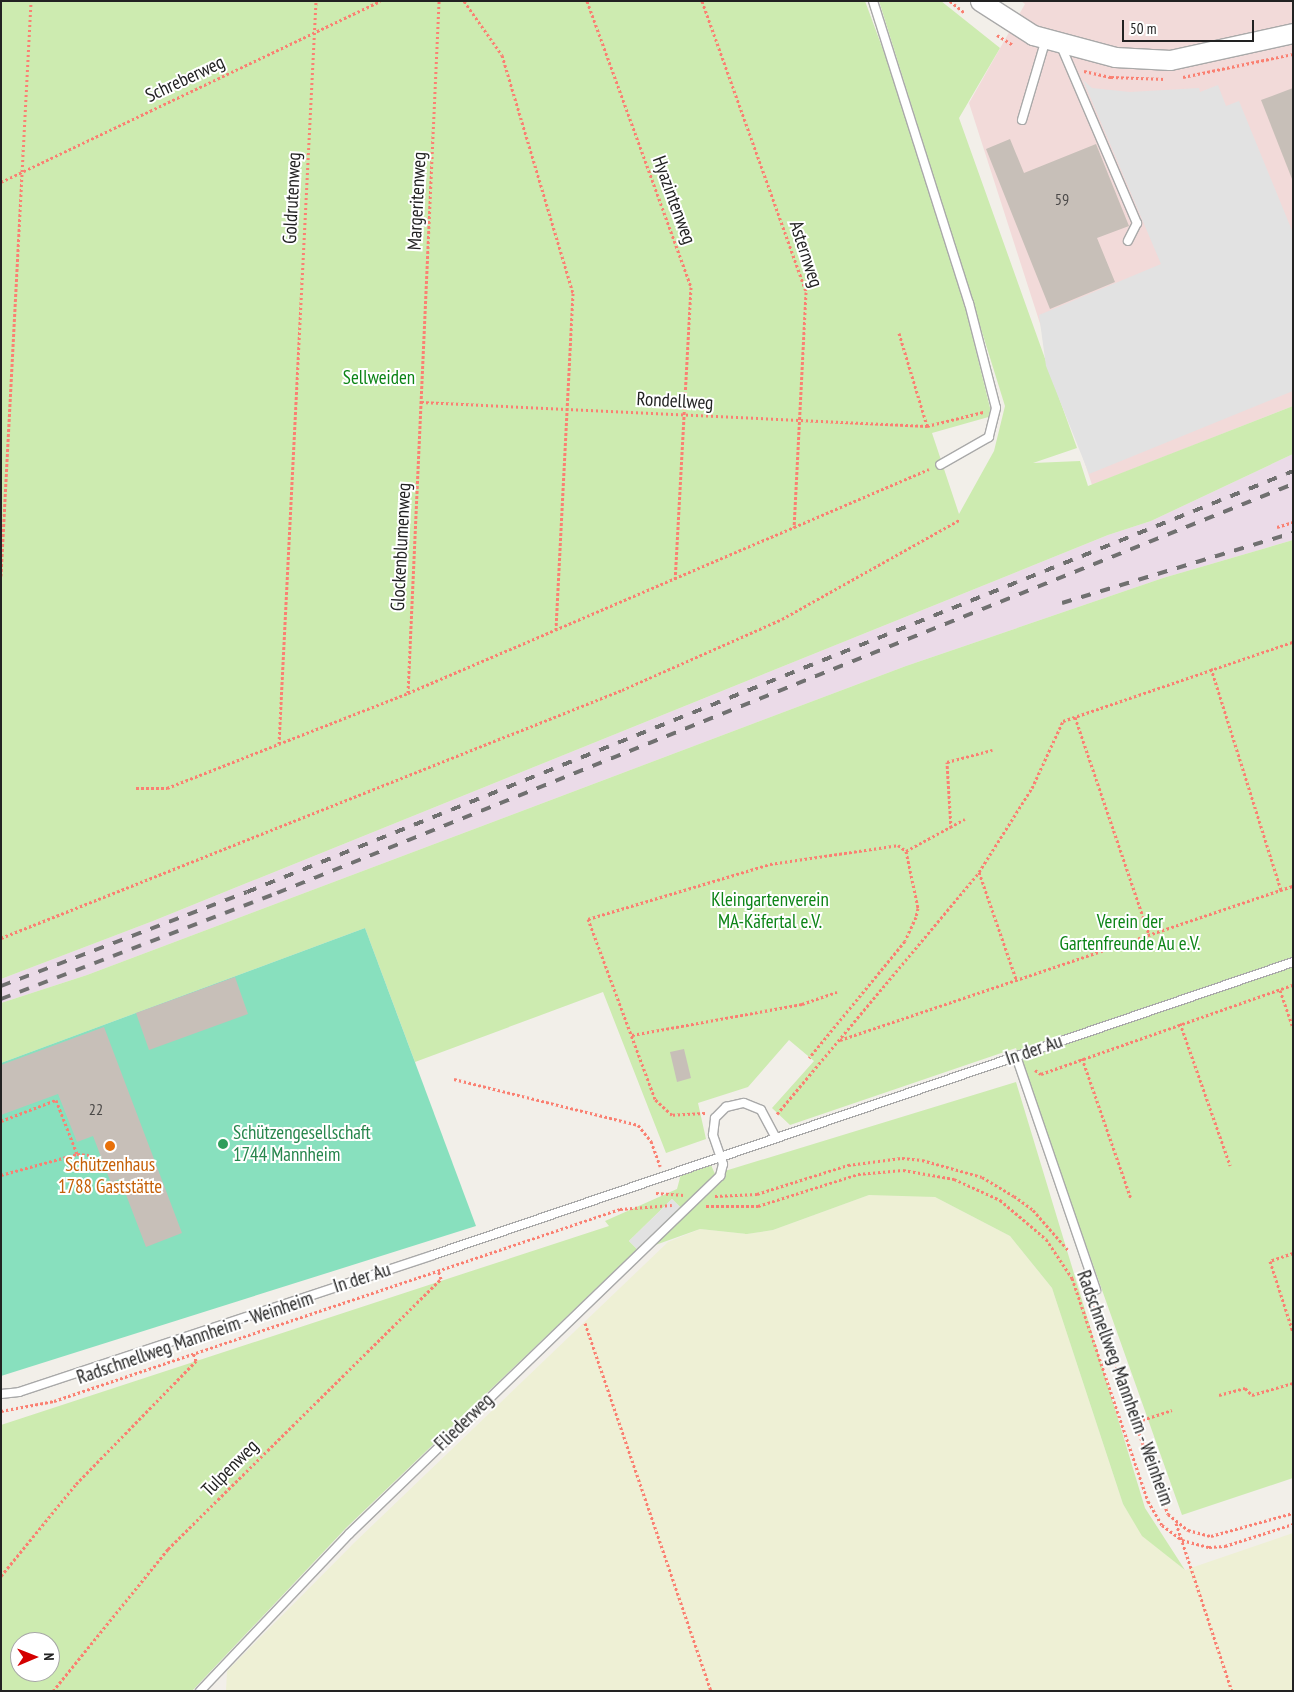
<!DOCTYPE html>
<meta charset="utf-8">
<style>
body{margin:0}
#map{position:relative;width:1294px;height:1692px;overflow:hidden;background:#f2efe9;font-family:"PT Sans Narrow",sans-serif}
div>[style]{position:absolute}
.commercial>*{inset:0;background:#f2dad9}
.industrial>*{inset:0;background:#ebdbe8}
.farmland>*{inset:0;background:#eef0d5}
.grass>*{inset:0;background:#cdebb0}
.pitch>*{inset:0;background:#88e0be}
.parking>*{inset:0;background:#e2e2e2}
.building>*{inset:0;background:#c7bfb8}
.path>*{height:3px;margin-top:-1.5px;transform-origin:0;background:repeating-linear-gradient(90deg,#fa8072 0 2.5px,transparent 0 5px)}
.roads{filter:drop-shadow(1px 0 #a9a9a9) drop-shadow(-1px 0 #a9a9a9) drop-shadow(0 1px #a9a9a9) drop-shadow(0 -1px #a9a9a9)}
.service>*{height:8px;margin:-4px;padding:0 4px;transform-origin:4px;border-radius:4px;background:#fff}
.tertiary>*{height:19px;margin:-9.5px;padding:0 9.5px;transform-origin:9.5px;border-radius:9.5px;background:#fff}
.rail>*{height:4px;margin-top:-2px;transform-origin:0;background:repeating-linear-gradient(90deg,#707070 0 10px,transparent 0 20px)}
.dots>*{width:14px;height:14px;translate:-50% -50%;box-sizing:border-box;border:2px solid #fff;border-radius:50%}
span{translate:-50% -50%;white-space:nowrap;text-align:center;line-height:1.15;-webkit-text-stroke:4px #fff;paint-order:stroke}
.number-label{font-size:16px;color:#4b4948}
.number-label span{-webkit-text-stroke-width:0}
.street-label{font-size:19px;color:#222}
.park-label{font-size:19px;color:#0c8416}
.leisure-label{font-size:19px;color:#27864d}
.left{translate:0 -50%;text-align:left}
.food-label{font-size:19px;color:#c56008}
.frame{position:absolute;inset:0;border:2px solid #222;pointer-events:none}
.north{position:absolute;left:10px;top:1632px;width:50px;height:50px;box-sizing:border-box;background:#fff;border:1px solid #a7a7a7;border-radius:50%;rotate:89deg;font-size:14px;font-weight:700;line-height:20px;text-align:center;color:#222}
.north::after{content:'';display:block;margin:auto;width:18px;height:22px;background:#d40000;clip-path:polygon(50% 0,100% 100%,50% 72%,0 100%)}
.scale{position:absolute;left:1122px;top:20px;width:132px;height:22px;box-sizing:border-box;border:2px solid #222;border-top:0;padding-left:6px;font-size:15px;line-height:18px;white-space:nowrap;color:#222;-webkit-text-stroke:4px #fff;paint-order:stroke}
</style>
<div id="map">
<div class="commercial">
<div style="clip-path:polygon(1021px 1px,1293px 1px,1293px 406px,1092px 485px,969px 103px,1025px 4px)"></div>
</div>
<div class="industrial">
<div style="clip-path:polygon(1293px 454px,1293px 540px,1163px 578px,906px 666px,87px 975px,1px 1003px,1px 979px,153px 921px,1108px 535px,1151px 521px)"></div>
</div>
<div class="farmland">
<div style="clip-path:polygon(899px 1193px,935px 1197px,1010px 1236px,1052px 1288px,1123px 1504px,1143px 1536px,1185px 1570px,1293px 1533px,1293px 1691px,226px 1691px,227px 1671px,355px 1542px,668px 1242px,700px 1229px,747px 1234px,773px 1230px,869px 1195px)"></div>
</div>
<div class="grass">
<div style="clip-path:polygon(1px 1px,865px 1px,902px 101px,965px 306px,992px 416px,932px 433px,959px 514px,994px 451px,1005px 406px,879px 1px,941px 1px,1000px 48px,959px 118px,1077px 448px,1033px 463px,1080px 461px,1088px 486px,1293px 406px,1293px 454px,1151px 521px,1108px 535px,153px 921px,1px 979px)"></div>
<div style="clip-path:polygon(1293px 540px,1293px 1478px,1182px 1515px,1016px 1048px,790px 1125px,772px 1108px,814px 1061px,789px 1040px,748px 1087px,698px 1103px,706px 1139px,666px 1153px,603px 992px,415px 1062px,365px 928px,1px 1063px,1px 1003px,87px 975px,906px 666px,1163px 578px)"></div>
<div style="clip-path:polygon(evenodd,1016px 1082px,1145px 1508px,1185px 1570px,1142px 1536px,1123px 1504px,1052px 1288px,1010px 1236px,935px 1197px,869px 1195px,773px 1230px,747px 1234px,700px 1229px,633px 1253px,346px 1528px,192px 1691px,1px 1691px,1px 1425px,609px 1226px,605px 1221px,677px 1189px,681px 1174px,711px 1165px,715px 1174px,1016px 1082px,672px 1199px,680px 1207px,637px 1249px,629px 1241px,672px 1199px,1016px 1082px,20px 1642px,50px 1642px,50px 1672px,20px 1672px,20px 1642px)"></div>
</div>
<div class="pitch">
<div style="clip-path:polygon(365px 928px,476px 1226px,1px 1376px,1px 1063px)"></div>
</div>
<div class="parking">
<div style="clip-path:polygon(1083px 80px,1092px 88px,1130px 92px,1199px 88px,1200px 92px,1218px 85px,1226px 106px,1239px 101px,1293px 233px,1293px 391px,1089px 474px,1046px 366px,1039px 315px,1161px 264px)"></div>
<div style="clip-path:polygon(672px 1199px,680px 1207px,637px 1249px,629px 1241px)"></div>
</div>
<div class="building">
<div style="clip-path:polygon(1293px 88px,1293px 179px,1292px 179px,1261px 100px)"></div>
<div style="clip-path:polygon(1010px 139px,1024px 173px,1096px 144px,1129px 226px,1097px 238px,1115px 282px,1050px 309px,986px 149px)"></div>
<div style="clip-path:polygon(235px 977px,248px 1014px,149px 1050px,136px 1013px)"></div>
<div style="clip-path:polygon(104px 1027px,182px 1233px,146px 1247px,120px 1179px,111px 1183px,93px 1136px,77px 1142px,58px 1094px,1px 1115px,1px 1065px)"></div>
<div style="clip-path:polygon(684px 1049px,691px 1078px,677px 1082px,670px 1052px)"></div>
</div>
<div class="path">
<div style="left:464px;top:1px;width:66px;rotate:54.9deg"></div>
<div style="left:502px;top:55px;width:248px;rotate:73.4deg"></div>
<div style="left:573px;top:293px;width:337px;rotate:92.9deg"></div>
<div style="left:587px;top:1px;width:304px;rotate:70deg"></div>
<div style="left:691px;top:287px;width:293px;rotate:93.1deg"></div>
<div style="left:702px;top:1px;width:309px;rotate:70.3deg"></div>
<div style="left:806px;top:292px;width:236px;rotate:92.9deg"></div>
<div style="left:950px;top:1px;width:19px;rotate:39deg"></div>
<div style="left:997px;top:35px;width:19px;rotate:32deg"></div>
<div style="left:1084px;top:71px;width:28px;rotate:13deg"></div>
<div style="left:1111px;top:77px;width:54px;rotate:2.1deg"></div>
<div style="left:1183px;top:77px;width:112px;rotate:-11.8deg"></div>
<div style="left:1px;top:182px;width:420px;rotate:-25.5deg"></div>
<div style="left:899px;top:333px;width:97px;rotate:73.2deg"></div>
<div style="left:421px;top:402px;width:507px;rotate:2.72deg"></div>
<div style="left:927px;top:426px;width:58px;rotate:-14deg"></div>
<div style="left:1277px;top:527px;width:17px;rotate:-17deg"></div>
<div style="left:1px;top:576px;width:576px;rotate:-87.01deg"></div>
<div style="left:1211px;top:668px;width:233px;rotate:72.5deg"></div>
<div style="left:408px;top:693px;width:693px;rotate:-87.43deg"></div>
<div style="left:1075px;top:717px;width:229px;rotate:71.2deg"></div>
<div style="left:279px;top:744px;width:744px;rotate:-87.15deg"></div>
<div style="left:136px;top:788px;width:31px"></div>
<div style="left:167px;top:788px;width:259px;rotate:-21.5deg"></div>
<div style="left:408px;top:693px;width:567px;rotate:-23.26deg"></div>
<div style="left:951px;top:828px;width:66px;rotate:-93.5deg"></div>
<div style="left:947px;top:762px;width:47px;rotate:-14.9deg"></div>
<div style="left:906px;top:851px;width:67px;rotate:-28.5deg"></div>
<div style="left:979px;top:872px;width:113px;rotate:70.9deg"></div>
<div style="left:1px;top:938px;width:669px;rotate:-21.77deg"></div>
<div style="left:622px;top:690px;width:175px;rotate:-23.9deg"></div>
<div style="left:782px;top:619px;width:203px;rotate:-29.2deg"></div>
<div style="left:1280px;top:990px;width:39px;rotate:71deg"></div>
<div style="left:1180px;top:1023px;width:151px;rotate:70.6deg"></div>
<div style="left:632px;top:1035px;width:173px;rotate:-10.3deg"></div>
<div style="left:802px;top:1004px;width:37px;rotate:-19deg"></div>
<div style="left:840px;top:1040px;width:478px;rotate:-18.8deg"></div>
<div style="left:1082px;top:1058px;width:149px;rotate:70.8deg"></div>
<div style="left:1035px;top:1070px;width:7px;rotate:34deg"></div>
<div style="left:1041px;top:1074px;width:267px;rotate:-19.5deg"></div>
<div style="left:454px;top:1079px;width:190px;rotate:14deg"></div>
<div style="left:638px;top:1125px;width:21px;rotate:51deg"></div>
<div style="left:651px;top:1141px;width:27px;rotate:70deg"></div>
<div style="left:705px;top:1113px;width:33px;rotate:177deg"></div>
<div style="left:672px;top:1115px;width:23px;rotate:-137deg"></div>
<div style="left:655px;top:1099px;width:192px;rotate:-110.4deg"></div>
<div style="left:588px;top:919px;width:190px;rotate:-16.8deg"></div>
<div style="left:770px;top:864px;width:129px;rotate:-8.4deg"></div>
<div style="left:898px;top:845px;width:10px;rotate:37deg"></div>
<div style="left:906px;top:851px;width:58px;rotate:78.1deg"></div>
<div style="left:918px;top:908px;width:9px;rotate:103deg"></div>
<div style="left:916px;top:917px;width:26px;rotate:115deg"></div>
<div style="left:905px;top:941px;width:151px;rotate:129.4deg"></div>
<div style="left:777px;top:1114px;width:315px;rotate:-50.1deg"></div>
<div style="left:979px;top:872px;width:99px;rotate:-57.8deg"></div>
<div style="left:1032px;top:788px;width:74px;rotate:-65.2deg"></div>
<div style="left:1063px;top:721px;width:243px;rotate:-19deg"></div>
<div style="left:1px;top:1121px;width:59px;rotate:-20.9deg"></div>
<div style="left:56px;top:1100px;width:58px;rotate:68.7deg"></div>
<div style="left:1px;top:1175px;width:79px;rotate:-15.4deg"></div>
<div style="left:77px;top:1154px;width:12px;rotate:5deg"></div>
<div style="left:656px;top:1193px;width:28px;rotate:4deg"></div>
<div style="left:715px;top:1196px;width:42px;rotate:-2.7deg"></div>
<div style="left:757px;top:1194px;width:96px;rotate:-17.7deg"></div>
<div style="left:848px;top:1165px;width:54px;rotate:-7.4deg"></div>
<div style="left:902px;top:1158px;width:20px;rotate:6deg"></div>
<div style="left:922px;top:1160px;width:62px;rotate:15.8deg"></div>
<div style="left:982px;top:1177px;width:37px;rotate:31deg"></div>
<div style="left:1014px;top:1196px;width:24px;rotate:36deg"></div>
<div style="left:1033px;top:1210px;width:53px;rotate:48.8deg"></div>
<div style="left:706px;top:1206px;width:52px"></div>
<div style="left:758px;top:1206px;width:105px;rotate:-17.7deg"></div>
<div style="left:858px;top:1174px;width:45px;rotate:-5.1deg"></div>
<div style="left:903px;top:1170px;width:52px;rotate:10deg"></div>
<div style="left:954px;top:1179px;width:51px;rotate:24.5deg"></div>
<div style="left:1000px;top:1200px;width:60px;rotate:40.3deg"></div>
<div style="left:1046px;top:1239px;width:47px;rotate:56.3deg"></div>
<div style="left:1072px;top:1278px;width:236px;rotate:71.2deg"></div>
<div style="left:1148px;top:1501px;width:28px;rotate:60deg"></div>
<div style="left:1162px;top:1525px;width:25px;rotate:37deg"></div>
<div style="left:1182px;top:1540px;width:28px;rotate:15deg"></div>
<div style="left:1209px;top:1547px;width:16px;rotate:-4deg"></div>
<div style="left:1225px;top:1546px;width:71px;rotate:-17.9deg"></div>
<div style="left:1293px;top:1253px;width:24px;rotate:161deg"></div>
<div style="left:1270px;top:1261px;width:75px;rotate:72.1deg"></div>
<div style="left:1092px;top:1301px;width:226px;rotate:70.4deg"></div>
<div style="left:1168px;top:1514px;width:26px;rotate:39deg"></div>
<div style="left:1188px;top:1530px;width:24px;rotate:15deg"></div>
<div style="left:1211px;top:1536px;width:85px;rotate:-15.7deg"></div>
<div style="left:585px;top:1323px;width:389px;rotate:71.1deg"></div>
<div style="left:1219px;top:1395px;width:27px;rotate:-15deg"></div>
<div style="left:1245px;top:1388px;width:10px;rotate:45deg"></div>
<div style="left:1252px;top:1395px;width:43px;rotate:-16.3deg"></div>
<div style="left:1px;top:1411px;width:54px;rotate:-10.7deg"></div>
<div style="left:54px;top:1401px;width:598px;rotate:-18.74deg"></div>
<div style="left:620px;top:1209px;width:52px;rotate:-4.4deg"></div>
<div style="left:1133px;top:1423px;width:41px;rotate:-18.4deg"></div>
<div style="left:1176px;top:1523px;width:177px;rotate:71.6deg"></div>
<div style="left:1px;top:1576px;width:119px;rotate:-50.8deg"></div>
<div style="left:76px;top:1484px;width:172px;rotate:-45.7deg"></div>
<div style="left:196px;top:1361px;width:9px;rotate:-108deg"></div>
<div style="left:53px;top:1691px;width:183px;rotate:-51deg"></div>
<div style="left:168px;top:1549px;width:384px;rotate:-44.7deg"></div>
<div style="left:441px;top:1279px;width:10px;rotate:-107deg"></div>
</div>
<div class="roads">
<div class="service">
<div style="left:873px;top:1px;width:317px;rotate:72.4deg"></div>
<div style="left:969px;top:303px;width:108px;rotate:75.6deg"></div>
<div style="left:996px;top:408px;width:30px;rotate:104deg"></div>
<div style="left:989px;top:437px;width:56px;rotate:150.3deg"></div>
<div style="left:1061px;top:46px;width:193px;rotate:66.8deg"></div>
<div style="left:1137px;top:223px;width:20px;rotate:117deg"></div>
<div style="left:1022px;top:120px;width:84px;rotate:-73.5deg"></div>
<div style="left:1016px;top:1056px;width:247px;rotate:71.1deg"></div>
<div style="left:1px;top:1394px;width:18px;rotate:-6deg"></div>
<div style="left:19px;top:1392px;width:436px;rotate:-18.3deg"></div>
<div style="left:433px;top:1255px;width:909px;rotate:-18.81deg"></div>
<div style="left:200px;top:1691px;width:216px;rotate:-46.5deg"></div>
<div style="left:349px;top:1534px;width:516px;rotate:-43.98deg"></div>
<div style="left:720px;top:1176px;width:12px;rotate:-76deg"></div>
<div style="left:723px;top:1164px;width:31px;rotate:-109deg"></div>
<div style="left:713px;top:1135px;width:17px;rotate:-83deg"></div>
<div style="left:715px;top:1118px;width:16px;rotate:-45deg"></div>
<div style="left:726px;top:1107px;width:18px;rotate:-13deg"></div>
<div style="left:744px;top:1103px;width:18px;rotate:22deg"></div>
<div style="left:761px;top:1110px;width:30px;rotate:62deg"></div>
</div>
<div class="tertiary">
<div style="left:980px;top:1px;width:63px;rotate:32.7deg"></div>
<div style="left:1033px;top:35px;width:85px;rotate:15deg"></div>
<div style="left:1115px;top:57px;width:55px;rotate:3.1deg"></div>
<div style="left:1170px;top:60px;width:126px;rotate:-12.4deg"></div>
</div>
</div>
<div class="rail">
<div style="left:1062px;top:603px;width:241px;rotate:-16.9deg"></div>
<div style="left:1px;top:986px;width:263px;rotate:-20.9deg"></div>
<div style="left:247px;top:892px;width:1128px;rotate:-21.92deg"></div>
<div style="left:1px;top:999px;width:296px;rotate:-21deg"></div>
<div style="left:277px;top:893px;width:1095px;rotate:-21.93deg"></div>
</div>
<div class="dots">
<div style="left:223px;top:1144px;background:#2e9e5b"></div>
<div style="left:110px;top:1146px;background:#e8710a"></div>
</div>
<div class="number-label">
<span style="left:1062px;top:199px">59</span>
<span style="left:96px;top:1109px">22</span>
</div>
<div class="street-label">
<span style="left:185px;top:79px;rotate:-25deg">Schreberweg</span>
<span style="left:292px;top:198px;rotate:-87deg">Goldrutenweg</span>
<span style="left:674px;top:200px;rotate:70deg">Hyazintenweg</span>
<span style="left:417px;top:201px;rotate:-87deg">Margeritenweg</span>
<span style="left:806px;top:254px;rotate:72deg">Asternweg</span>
<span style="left:675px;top:401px;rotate:3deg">Rondellweg</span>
<span style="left:401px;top:547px;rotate:-87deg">Glockenblumenweg</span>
<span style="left:1034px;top:1050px;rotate:-19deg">In der Au</span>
<span style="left:362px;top:1278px;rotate:-18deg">In der Au</span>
<span style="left:195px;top:1338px;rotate:-19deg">Radschnellweg Mannheim - Weinheim</span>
<span style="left:1125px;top:1388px;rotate:70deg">Radschnellweg Mannheim - Weinheim</span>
<span style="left:464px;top:1422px;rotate:-44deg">Fliederweg</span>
<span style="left:230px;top:1468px;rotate:-45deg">Tulpenweg</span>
</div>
<div class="park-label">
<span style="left:379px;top:378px">Sellweiden</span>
<span style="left:770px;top:911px">Kleingartenverein<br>MA-Käfertal e.V.</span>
<span style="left:1130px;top:933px">Verein der<br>Gartenfreunde Au e.V.</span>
</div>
<div class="leisure-label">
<span class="left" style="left:233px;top:1144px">Schützengesellschaft<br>1744 Mannheim</span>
</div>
<div class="food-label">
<span style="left:110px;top:1176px">Schützenhaus<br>1788 Gaststätte</span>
</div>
<div class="frame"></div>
<div class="north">N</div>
<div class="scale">50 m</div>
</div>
